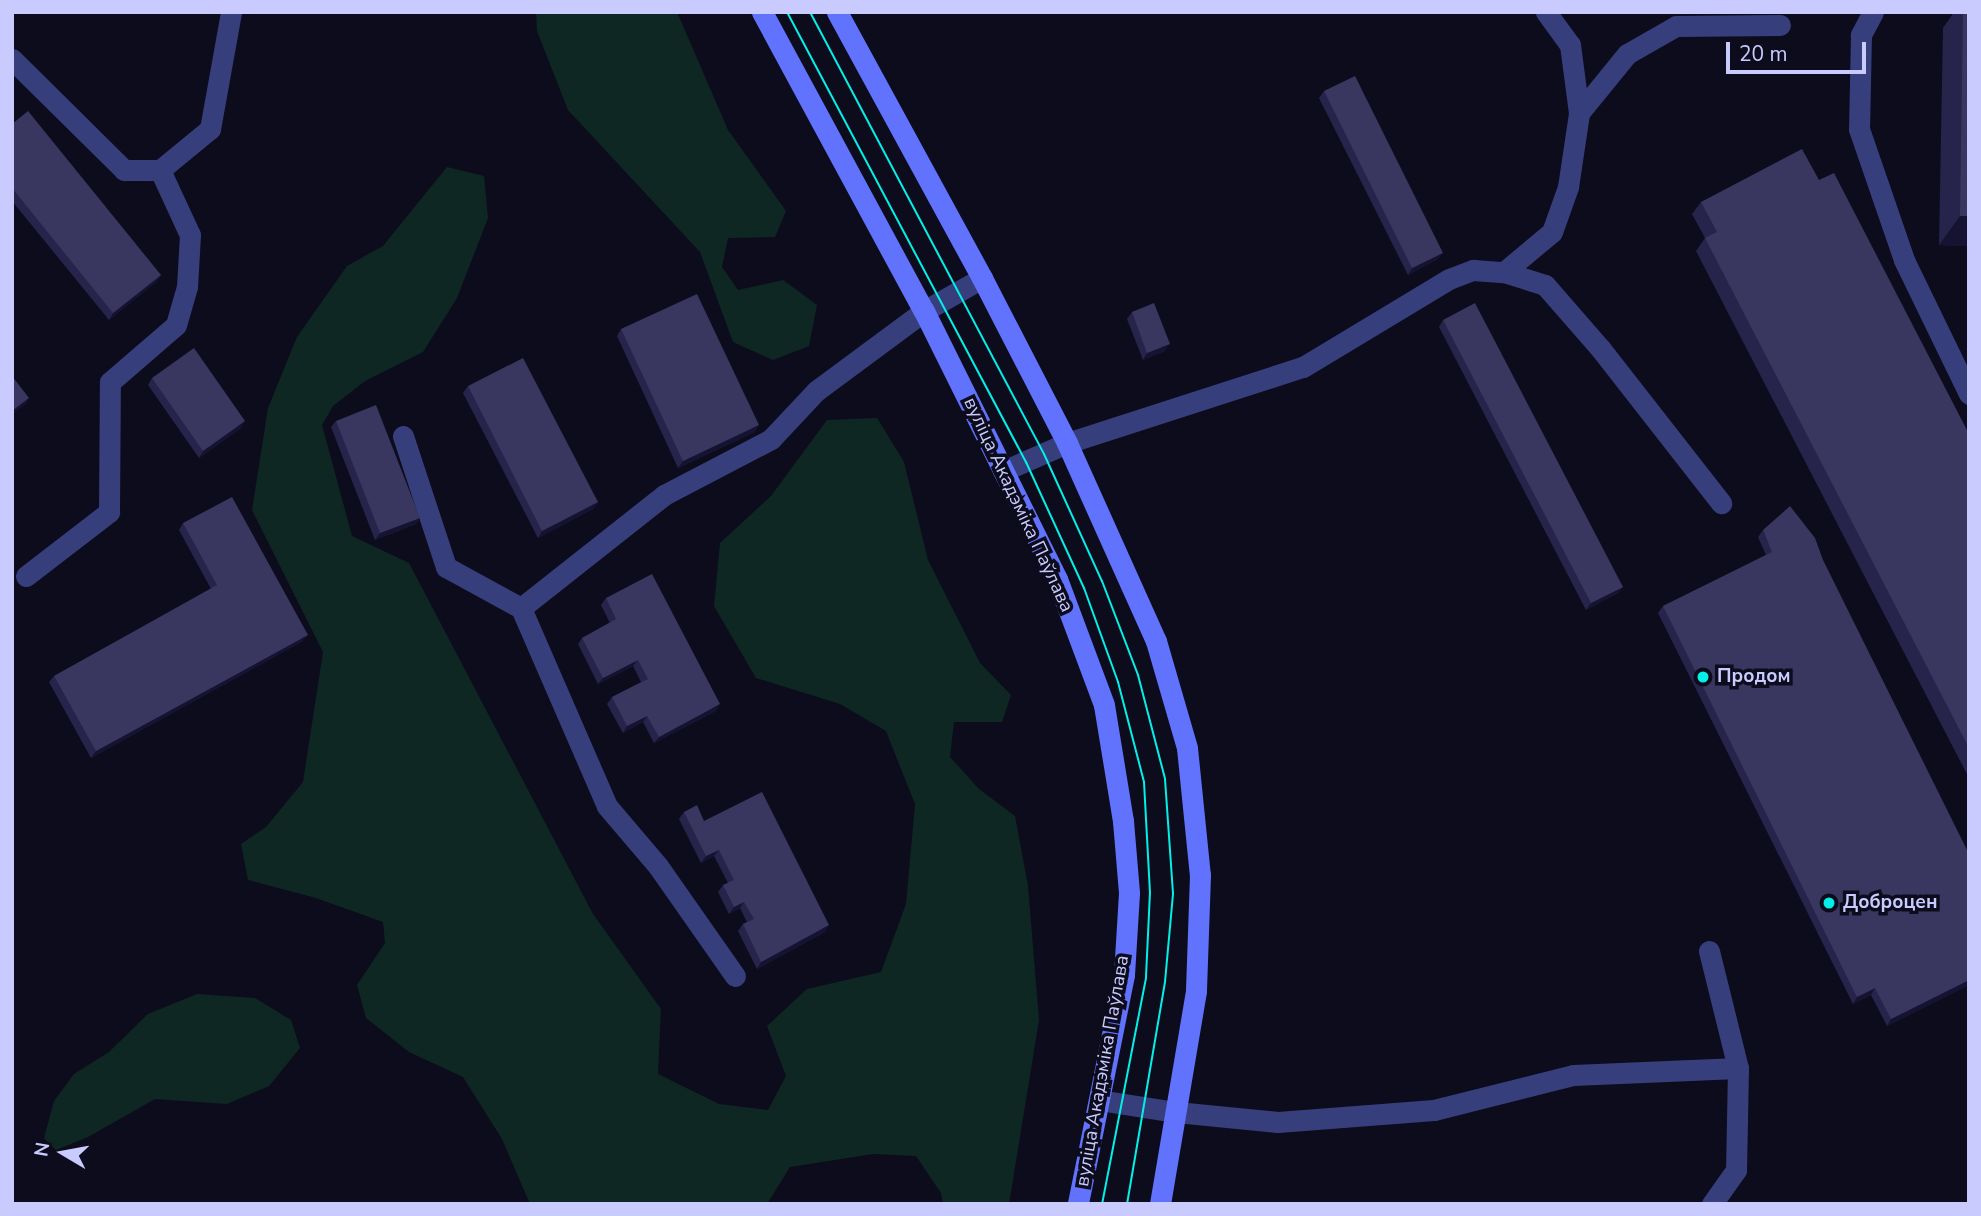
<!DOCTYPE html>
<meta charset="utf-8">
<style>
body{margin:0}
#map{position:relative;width:1981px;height:1216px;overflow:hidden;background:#0c0c1d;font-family:"Nunito Sans",sans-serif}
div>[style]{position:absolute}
.green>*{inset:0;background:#0f2723}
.lane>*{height:21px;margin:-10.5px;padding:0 10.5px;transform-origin:10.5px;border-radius:10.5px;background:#373e7c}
.street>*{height:21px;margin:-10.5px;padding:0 10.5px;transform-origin:10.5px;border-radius:10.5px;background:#373e7c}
.secondary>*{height:21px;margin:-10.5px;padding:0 10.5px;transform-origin:10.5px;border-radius:10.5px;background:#6172fd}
.tram>*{height:2px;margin:-1px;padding:0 1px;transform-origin:1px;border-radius:1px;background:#03f0e8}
.wall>*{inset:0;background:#27244b}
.shaded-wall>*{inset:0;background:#151331}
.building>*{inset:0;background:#39365f}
.dots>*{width:19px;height:19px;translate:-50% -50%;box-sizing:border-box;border:4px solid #0c0c1d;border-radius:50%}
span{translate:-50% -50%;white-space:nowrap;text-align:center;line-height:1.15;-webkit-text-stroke:7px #0c0c1d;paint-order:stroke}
.street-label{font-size:19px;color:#c9cafe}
.poi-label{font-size:19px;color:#c9cafe;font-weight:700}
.left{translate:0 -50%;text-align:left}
.frame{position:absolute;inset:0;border:14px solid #c9cafe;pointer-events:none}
.north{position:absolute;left:28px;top:1118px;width:70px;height:70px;-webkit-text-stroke:5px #0c0c1d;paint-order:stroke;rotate:280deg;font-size:19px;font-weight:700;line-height:28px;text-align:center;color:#c9cafe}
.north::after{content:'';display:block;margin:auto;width:24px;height:32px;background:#c9cafe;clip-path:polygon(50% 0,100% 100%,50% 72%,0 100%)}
.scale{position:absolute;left:1726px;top:42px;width:140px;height:32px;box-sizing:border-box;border:4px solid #c9cafe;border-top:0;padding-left:9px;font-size:21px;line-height:24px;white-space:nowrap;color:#c9cafe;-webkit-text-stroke:5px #0c0c1d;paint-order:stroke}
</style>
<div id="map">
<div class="green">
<div style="clip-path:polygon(536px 12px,677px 12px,728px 130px,786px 211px,775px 237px,728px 238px,722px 267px,738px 290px,783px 280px,817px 305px,809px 346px,773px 360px,733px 342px,700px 252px,568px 110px,537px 31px)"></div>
<div style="clip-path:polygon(447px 167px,484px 176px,488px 218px,457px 298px,423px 352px,365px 381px,333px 406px,322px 425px,352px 536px,409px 563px,593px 914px,661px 1009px,658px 1074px,719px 1104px,768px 1110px,786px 1076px,767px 1026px,807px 989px,881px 972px,906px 904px,915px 804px,886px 731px,840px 704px,756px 678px,714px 606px,720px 543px,771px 496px,827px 420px,877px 418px,904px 462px,928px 560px,980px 663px,1011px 695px,1002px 722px,954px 722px,950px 757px,979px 789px,1015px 816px,1028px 886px,1039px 1020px,1009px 1204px,943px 1204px,941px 1193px,916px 1156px,873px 1154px,790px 1167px,767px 1204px,530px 1204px,502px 1139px,463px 1077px,409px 1052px,366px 1018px,357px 985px,385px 943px,383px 922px,316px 898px,248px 880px,241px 844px,266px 827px,303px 782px,323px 652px,252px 510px,268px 408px,297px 337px,347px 266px,383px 246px)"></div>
<div style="clip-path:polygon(197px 994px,255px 998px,291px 1020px,300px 1048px,269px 1086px,227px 1104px,155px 1099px,88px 1137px,56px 1150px,44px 1138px,54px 1101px,74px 1074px,109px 1052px,148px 1014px)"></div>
</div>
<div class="lane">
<div style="left:1873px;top:12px;width:26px;rotate:118deg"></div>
<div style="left:1861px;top:35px;width:94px;rotate:91.2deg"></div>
<div style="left:1859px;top:129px;width:139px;rotate:71deg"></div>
<div style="left:1904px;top:260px;width:149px;rotate:64.1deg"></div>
<div style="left:12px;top:59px;width:158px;rotate:44.7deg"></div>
<div style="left:124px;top:170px;width:36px"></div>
<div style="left:160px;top:170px;width:65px;rotate:-39.4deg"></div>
<div style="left:210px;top:129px;width:119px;rotate:-79.8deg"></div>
<div style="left:1579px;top:113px;width:76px;rotate:-50.9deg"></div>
<div style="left:1627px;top:54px;width:56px;rotate:-29.7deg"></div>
<div style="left:1676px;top:26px;width:104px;rotate:-0.6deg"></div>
<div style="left:1504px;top:272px;width:62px;rotate:-39.8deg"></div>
<div style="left:1552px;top:232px;width:48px;rotate:-70.4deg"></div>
<div style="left:1568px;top:187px;width:75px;rotate:-81.5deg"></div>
<div style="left:1579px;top:113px;width:69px;rotate:-97.5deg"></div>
<div style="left:1570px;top:45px;width:41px;rotate:-126deg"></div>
<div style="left:403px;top:436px;width:138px;rotate:71.8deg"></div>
<div style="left:446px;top:567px;width:85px;rotate:28.7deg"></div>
<div style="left:1067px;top:443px;width:248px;rotate:-17.9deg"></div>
<div style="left:1303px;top:367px;width:170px;rotate:-31.1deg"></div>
<div style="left:1449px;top:279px;width:26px;rotate:-21deg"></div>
<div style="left:1473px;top:270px;width:31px;rotate:4deg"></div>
<div style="left:1504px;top:272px;width:43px;rotate:17.6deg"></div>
<div style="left:1545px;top:285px;width:84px;rotate:48.9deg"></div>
<div style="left:1600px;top:348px;width:197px;rotate:52deg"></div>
<div style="left:26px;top:576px;width:105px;rotate:-37.6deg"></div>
<div style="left:109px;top:512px;width:130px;rotate:-89.6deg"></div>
<div style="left:110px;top:382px;width:87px;rotate:-40.8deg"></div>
<div style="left:176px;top:325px;width:40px;rotate:-74deg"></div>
<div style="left:187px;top:287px;width:52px;rotate:-86.7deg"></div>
<div style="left:190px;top:235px;width:72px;rotate:-114.8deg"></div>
<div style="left:1709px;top:951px;width:121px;rotate:76.1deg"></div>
<div style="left:1738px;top:1068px;width:102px;rotate:91.1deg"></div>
<div style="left:1736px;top:1170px;width:42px;rotate:125.2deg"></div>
<div style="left:735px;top:976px;width:134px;rotate:-125deg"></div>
<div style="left:658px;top:866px;width:79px;rotate:-130.4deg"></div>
<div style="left:607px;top:806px;width:216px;rotate:-113.5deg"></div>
<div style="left:521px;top:608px;width:182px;rotate:-38.3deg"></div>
<div style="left:664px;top:495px;width:121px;rotate:-27.6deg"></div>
<div style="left:771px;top:439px;width:66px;rotate:-46.8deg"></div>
<div style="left:816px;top:391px;width:134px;rotate:-36.5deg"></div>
<div style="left:1176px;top:1112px;width:102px;rotate:5.6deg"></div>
<div style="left:1278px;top:1122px;width:156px;rotate:-4.4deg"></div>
<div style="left:1434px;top:1110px;width:143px;rotate:-14.1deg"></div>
<div style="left:1573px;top:1075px;width:165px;rotate:-2.4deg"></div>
</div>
<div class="street">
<div style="left:924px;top:311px;width:67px;rotate:-29.6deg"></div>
<div style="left:1003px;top:471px;width:70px;rotate:-23.6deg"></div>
<div style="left:1099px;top:1100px;width:78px;rotate:8.9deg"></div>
</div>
<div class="secondary">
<div style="left:762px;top:12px;width:340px;rotate:61.6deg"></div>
<div style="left:924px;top:311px;width:299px;rotate:63.6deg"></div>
<div style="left:1057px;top:579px;width:134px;rotate:69.5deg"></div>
<div style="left:1104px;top:705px;width:118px;rotate:80.7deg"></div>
<div style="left:1123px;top:821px;width:72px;rotate:85.2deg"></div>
<div style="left:1129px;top:893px;width:82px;rotate:93.5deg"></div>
<div style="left:1124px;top:975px;width:234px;rotate:101.4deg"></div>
<div style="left:837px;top:12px;width:303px;rotate:61.4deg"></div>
<div style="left:982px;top:278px;width:186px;rotate:62.7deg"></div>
<div style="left:1067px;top:443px;width:217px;rotate:65.8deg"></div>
<div style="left:1156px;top:641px;width:111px;rotate:73.8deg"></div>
<div style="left:1187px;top:748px;width:128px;rotate:84.2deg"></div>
<div style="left:1200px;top:875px;width:116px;rotate:92deg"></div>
<div style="left:1196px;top:991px;width:216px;rotate:99.6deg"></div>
</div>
<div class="tram">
<div style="left:787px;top:12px;width:510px;rotate:62.03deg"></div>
<div style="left:1026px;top:462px;width:139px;rotate:65.3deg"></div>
<div style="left:1084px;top:588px;width:100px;rotate:70.1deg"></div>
<div style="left:1118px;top:682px;width:103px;rotate:75.4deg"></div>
<div style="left:1144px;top:782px;width:110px;rotate:86.9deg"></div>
<div style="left:1150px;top:892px;width:86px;rotate:92.7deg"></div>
<div style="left:1146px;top:978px;width:230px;rotate:101deg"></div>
<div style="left:810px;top:12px;width:500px;rotate:62.1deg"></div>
<div style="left:1044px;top:454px;width:140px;rotate:65.5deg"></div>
<div style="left:1102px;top:581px;width:101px;rotate:69deg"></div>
<div style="left:1138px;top:675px;width:107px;rotate:75.4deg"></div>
<div style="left:1165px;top:779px;width:115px;rotate:86deg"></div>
<div style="left:1173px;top:894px;width:88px;rotate:95.2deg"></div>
<div style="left:1165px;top:982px;width:225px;rotate:99.7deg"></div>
</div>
<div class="wall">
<div style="clip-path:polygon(1954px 12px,1969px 12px,1969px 246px,1939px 245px,1943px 28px)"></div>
<div style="clip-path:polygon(1324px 91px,1438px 259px,1408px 275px,1319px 98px)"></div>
<div style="clip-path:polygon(12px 124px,161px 275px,156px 282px,109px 320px,12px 201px)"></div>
<div style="clip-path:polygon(1819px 180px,1969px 434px,1969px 778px,1696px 251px,1705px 238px,1692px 214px,1701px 202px)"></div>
<div style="clip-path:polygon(1132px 312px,1165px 351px,1143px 360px,1127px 319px)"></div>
<div style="clip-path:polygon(1443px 320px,1623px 587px,1618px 593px,1586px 610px,1439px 327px)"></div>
<div style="clip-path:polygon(621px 329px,755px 432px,678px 468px,617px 336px)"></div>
<div style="clip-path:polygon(152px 378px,241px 428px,199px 458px,148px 385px)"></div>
<div style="clip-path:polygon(468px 386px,598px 502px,593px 509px,538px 538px,463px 393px)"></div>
<div style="clip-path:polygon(336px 421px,420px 518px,416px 524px,375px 540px,331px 427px)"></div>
<div style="clip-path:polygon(183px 523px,303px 641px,91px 758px,49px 682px,54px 676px,211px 589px,179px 530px)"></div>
<div style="clip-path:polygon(1763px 530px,1969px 985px,1887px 1026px,1871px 995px,1853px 1004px,1658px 613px,1663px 606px,1766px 555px,1758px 537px)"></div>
<div style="clip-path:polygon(606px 598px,716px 711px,654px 743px,643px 722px,623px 733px,607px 704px,612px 697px,641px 682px,633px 666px,598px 684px,578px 644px,582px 638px,610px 623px,601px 605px)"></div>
<div style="clip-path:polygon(684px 812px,704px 821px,825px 932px,757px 969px,738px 931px,743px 924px,747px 922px,740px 908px,729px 914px,718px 892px,723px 885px,728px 883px,714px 856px,701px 863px,679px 819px)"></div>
</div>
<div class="shaded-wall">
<div style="clip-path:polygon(1960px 216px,1969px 216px,1969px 246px,1939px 245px)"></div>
<div style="clip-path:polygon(1443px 253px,1438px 259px,1408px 275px,1412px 268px)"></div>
<div style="clip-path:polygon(161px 275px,156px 282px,109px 320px,113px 313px)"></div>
<div style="clip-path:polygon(1170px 344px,1165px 351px,1143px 360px,1147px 353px)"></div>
<div style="clip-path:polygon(29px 398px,25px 405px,12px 414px,12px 411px)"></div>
<div style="clip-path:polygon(245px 421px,241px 428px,199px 458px,203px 451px)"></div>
<div style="clip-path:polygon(759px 425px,755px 432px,678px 468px,683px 461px)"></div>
<div style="clip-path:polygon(598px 502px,593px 509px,538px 538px,542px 531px)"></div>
<div style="clip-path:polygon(420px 518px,416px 524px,375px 540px,380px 533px)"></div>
<div style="clip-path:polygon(1623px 587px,1618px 593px,1586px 610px,1591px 603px)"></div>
<div style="clip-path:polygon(308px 635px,303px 641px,91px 758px,96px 751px)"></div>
<div style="clip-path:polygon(638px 660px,633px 666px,598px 684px,603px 678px)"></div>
<div style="clip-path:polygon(720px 704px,716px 711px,654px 743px,659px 737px)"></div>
<div style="clip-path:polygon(647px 716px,643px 722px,623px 733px,627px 726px)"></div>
<div style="clip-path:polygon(719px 850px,714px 856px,701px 863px,706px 856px)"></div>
<div style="clip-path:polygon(744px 902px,740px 908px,729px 914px,734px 907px)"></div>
<div style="clip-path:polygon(829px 925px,825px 932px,757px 969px,761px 962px)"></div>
<div style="clip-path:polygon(1969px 980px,1969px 985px,1887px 1026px,1891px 1019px)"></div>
<div style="clip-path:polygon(1875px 988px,1871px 995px,1853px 1004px,1857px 997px)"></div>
</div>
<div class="building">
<div style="clip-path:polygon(1963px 12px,1969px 12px,1969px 216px,1960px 216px)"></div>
<div style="clip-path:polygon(1355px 76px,1443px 253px,1412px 268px,1324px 91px)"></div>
<div style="clip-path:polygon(28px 111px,161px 275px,113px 313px,12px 188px,12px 124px)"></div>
<div style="clip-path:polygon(1802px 149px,1819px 180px,1834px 173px,1969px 434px,1969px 748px,1705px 238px,1717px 232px,1701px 202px)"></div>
<div style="clip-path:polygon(697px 294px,759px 425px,683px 461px,621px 329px)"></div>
<div style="clip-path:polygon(1154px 303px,1170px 344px,1147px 353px,1132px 312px)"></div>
<div style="clip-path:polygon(1475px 303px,1623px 587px,1591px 603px,1443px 320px)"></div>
<div style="clip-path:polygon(194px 348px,245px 421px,203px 451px,152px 378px)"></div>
<div style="clip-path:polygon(523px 358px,598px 502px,542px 531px,468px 386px)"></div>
<div style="clip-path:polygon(12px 376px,29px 398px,12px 411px)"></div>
<div style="clip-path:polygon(376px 405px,420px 518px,380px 533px,336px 421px)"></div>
<div style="clip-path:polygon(232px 497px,308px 635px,96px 751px,54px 676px,217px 585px,183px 523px)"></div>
<div style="clip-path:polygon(1790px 506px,1815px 538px,1823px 560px,1969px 854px,1969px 980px,1891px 1019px,1875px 988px,1857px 997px,1663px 606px,1772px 552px,1763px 530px)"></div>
<div style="clip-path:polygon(652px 574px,720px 704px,659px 737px,647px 716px,627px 726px,612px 697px,648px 679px,638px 660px,603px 678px,582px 638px,616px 619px,606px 598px)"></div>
<div style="clip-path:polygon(762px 792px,829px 925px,761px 962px,743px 924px,754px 919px,744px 902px,734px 907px,723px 885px,734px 880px,719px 850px,706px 856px,684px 812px,697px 805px,704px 821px)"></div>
</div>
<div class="dots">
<div style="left:1703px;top:677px;background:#03f0e8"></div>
<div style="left:1829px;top:903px;background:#03f0e8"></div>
</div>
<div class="street-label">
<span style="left:1018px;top:505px;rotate:65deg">вуліца Акадэміка Паўлава</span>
<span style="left:1103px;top:1071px;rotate:-80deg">вуліца Акадэміка Паўлава</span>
</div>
<div class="poi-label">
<span class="left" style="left:1717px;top:677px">Продом</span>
<span class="left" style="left:1843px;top:903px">Доброцен</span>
</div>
<div class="frame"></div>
<div class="north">N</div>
<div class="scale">20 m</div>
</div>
